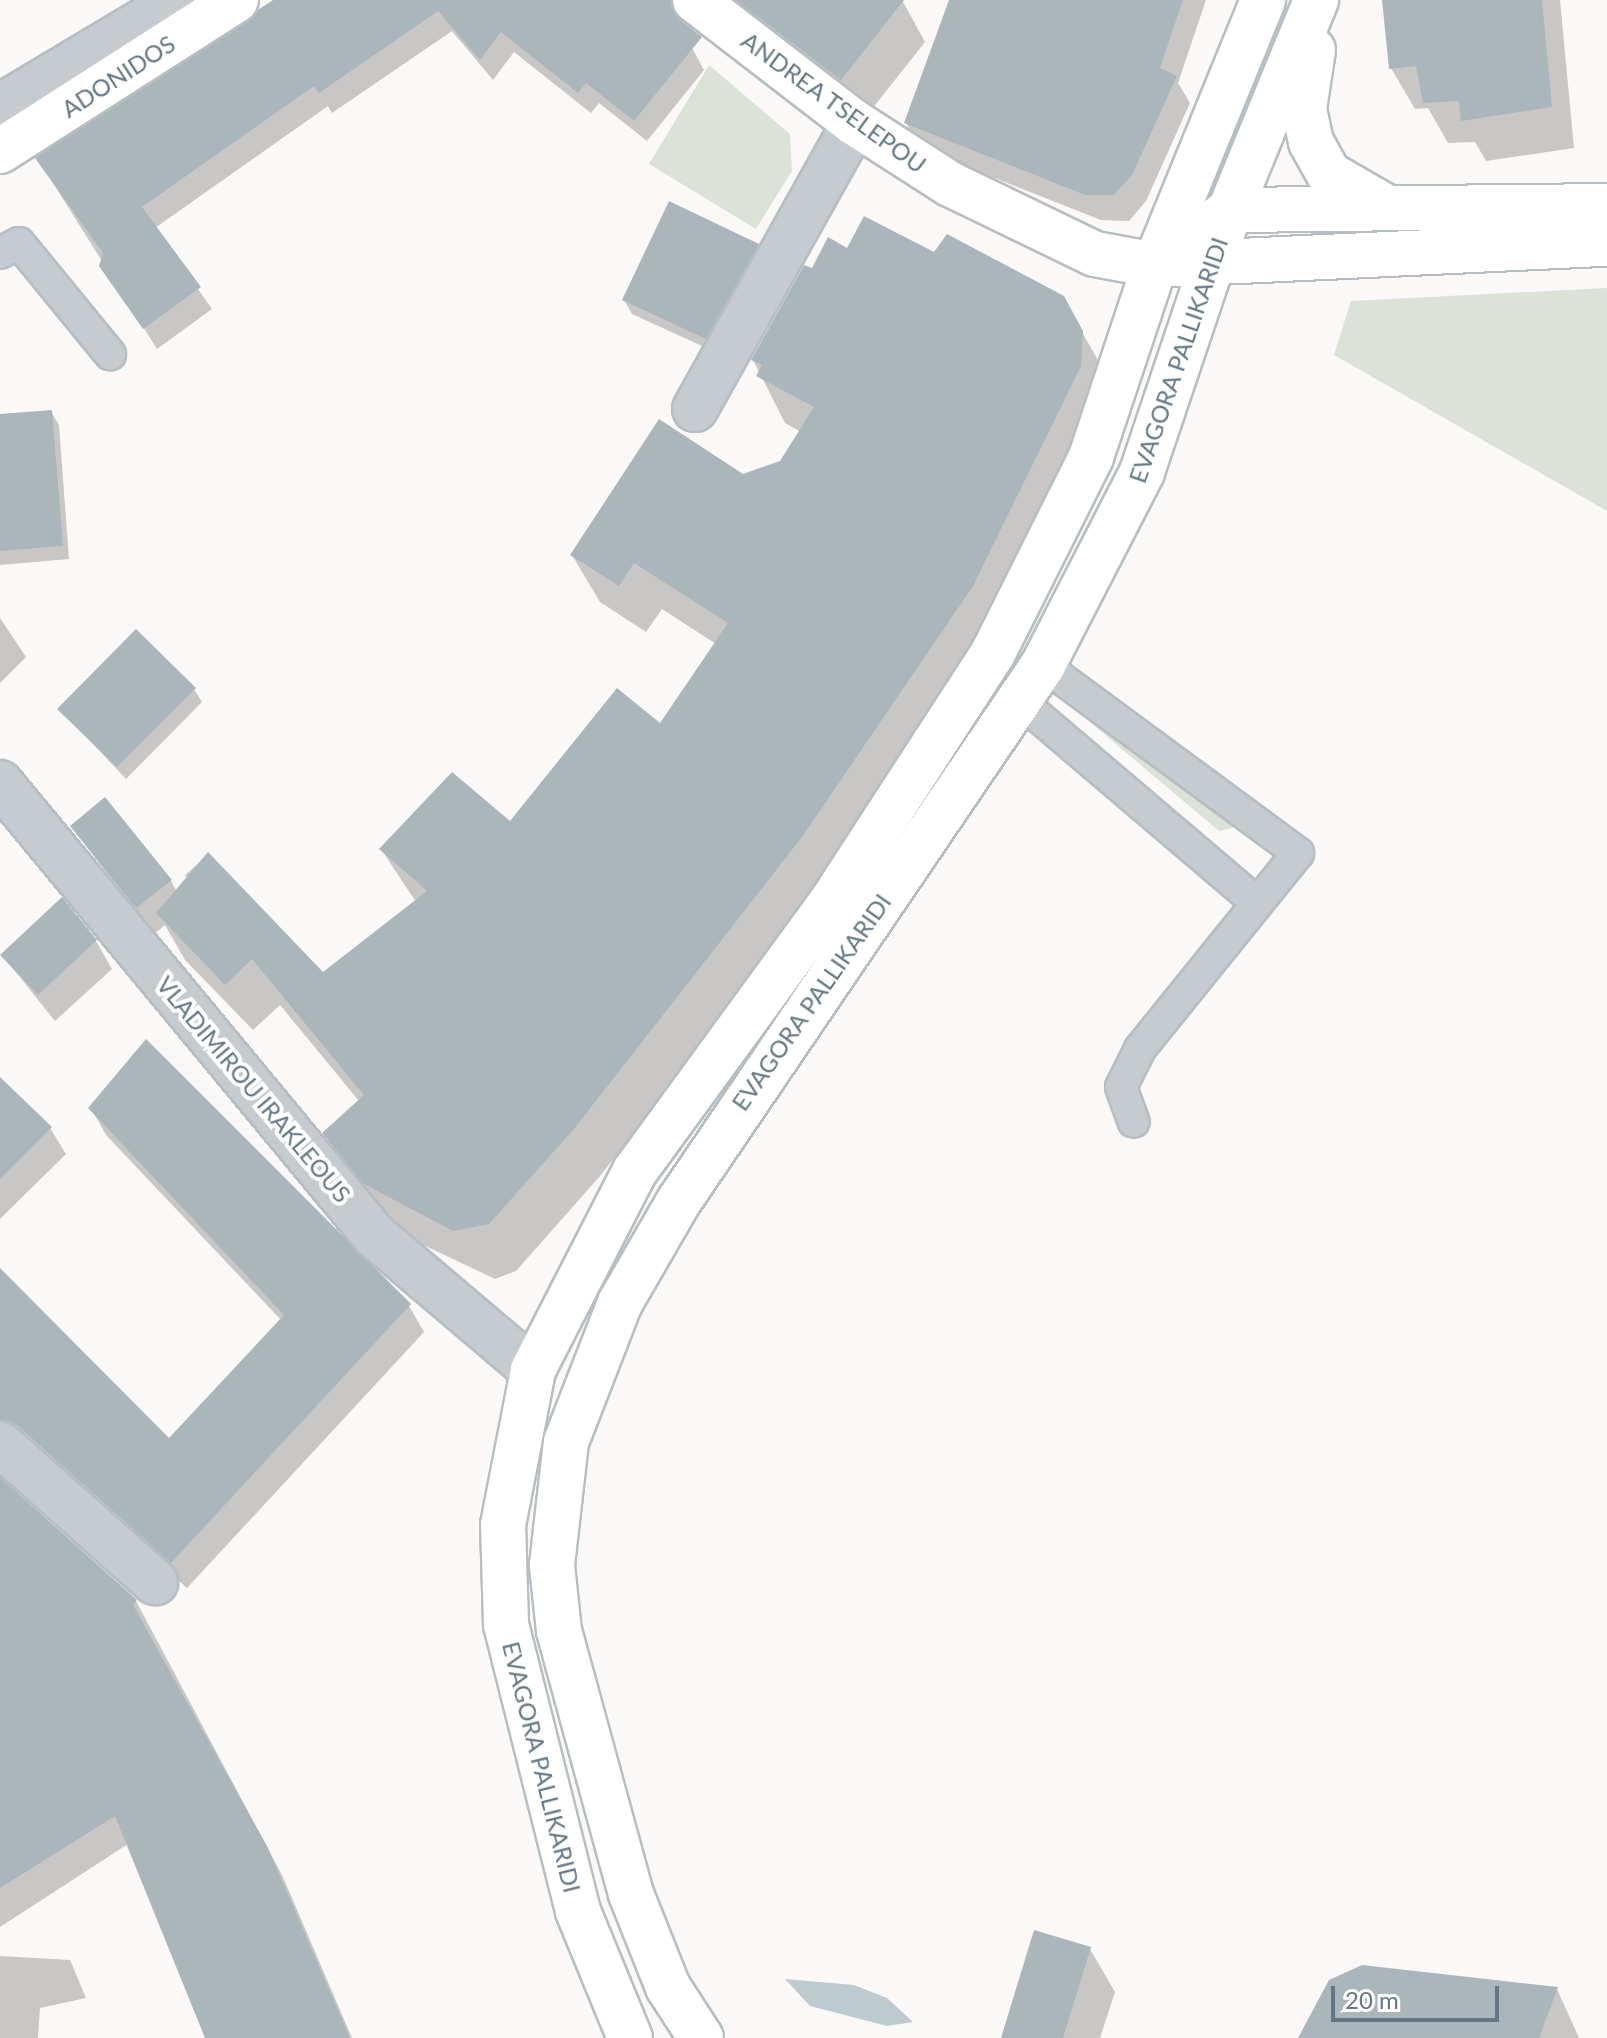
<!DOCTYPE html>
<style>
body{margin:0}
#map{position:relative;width:1607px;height:2038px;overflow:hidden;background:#faf9f7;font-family:Lato,sans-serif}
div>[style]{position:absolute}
.green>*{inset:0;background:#dce2d8}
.water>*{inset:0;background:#bdcbce}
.shadow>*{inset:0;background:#0003}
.building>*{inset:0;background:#abb6bb}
.roads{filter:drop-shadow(2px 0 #b7bec2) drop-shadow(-2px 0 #b7bec2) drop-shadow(0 2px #b7bec2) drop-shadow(0 -2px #b7bec2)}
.lane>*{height:30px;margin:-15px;padding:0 15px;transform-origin:15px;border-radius:15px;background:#c5cbce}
.street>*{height:44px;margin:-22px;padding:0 22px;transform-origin:22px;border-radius:22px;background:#c5cbce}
.secondary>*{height:44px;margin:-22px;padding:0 22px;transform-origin:22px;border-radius:22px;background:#fff}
.primary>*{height:44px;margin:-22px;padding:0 22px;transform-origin:22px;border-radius:22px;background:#fff}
span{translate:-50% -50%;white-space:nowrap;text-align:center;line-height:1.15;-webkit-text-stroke:8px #fff;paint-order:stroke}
.street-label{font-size:24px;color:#637884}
.scale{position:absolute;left:1331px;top:1986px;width:168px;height:36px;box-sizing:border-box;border:4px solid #637884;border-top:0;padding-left:10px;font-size:24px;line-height:28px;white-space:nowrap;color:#637884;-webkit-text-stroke:6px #fff;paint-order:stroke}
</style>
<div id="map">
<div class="green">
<div style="clip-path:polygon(709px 65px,790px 134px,792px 171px,756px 229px,649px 164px)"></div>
<div style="clip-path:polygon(1607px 288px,1607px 511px,1334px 355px,1351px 301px)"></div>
<div style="clip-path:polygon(1085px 718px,1233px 811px,1240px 826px,1219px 831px)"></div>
</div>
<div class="water">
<div style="clip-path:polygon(785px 1979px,854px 1985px,887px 1998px,913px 2022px,887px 2026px,810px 2006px)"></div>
</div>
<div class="shadow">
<div style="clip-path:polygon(275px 0,598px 0,692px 48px,704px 70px,647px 141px,599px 103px,591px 113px,514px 52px,493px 80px,452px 31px,332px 113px,328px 106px,155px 228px,212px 309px,157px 349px,38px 159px)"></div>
<div style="clip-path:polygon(730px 0,902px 0,925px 42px,864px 119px)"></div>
<div style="clip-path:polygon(951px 0,1206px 0,1178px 83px,1190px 103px,1146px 201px,1129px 221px,1101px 220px,921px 149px,906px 123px)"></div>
<div style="clip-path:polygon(1384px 0,1560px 0,1574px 148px,1486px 161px,1475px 142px,1448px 143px,1428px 108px,1415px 109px,1391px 68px)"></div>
<div style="clip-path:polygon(758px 245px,765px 259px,713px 351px,632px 314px,624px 300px)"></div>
<div style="clip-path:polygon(848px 251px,935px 254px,1063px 298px,1109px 380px,999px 633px,829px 885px,600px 1176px,516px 1271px,495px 1279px,394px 1231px,324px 1133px,359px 1101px,280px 1005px,253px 1030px,185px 960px,165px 925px,153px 935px,72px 827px,171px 881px,178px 894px,190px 883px,185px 875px,208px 855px,323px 975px,416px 902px,381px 849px,510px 823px,660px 725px,716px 644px,662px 609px,646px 632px,600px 602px,572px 555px,782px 462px,801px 432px,785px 423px,753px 360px,813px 271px)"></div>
<div style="clip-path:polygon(51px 412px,59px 425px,69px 559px,0 565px,0 416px)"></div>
<div style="clip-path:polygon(0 618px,26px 657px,0 683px)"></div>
<div style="clip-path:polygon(194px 689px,202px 702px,126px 779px,60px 709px)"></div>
<div style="clip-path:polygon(96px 941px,112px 969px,55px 1021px,3px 956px)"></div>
<div style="clip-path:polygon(0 1080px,50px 1128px,66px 1154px,0 1219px)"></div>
<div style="clip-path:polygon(91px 1108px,409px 1306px,424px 1332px,187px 1588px,33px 1451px,0 1454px,0 1271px,169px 1440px,281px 1320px,106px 1135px)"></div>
<div style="clip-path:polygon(0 1480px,136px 1601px,283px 1877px,352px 2038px,208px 2038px,128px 1844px,0 1927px)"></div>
<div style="clip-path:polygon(1090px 1949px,1115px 1992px,1100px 2038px,1003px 2038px)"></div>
<div style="clip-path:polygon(0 1956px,70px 1960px,86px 1998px,40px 2008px,38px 2038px,0 2038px)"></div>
<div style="clip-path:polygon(1557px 1989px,1579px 2038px,1303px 2038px)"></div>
</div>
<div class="building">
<div style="clip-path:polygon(273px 0,671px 0,679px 19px,702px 37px,634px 121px,586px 83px,578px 93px,501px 32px,480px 60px,438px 11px,319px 93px,314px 86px,142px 207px,201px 287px,143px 329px,99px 266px,103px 253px,35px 158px)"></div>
<div style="clip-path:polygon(736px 0,904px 0,841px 80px)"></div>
<div style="clip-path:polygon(949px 0,1183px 0,1160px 68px,1177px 76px,1132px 175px,1114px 195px,1085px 195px,904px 123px)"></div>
<div style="clip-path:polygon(1382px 0,1542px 0,1552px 107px,1461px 121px,1459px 101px,1423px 103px,1416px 66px,1389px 69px)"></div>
<div style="clip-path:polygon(669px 201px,759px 244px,706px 339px,622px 300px)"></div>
<div style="clip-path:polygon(864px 216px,934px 252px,947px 234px,1064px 296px,1083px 331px,1081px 366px,973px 586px,802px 837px,574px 1129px,489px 1224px,453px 1231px,364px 1184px,322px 1133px,364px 1095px,252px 959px,225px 985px,156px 913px,208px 852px,323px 972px,427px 891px,379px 849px,452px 772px,510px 821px,617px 688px,660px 723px,728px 623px,634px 563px,619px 586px,570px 555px,659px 419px,743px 474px,780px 461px,814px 407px,756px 376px,762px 365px,751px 360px,804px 265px,812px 268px,828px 237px,847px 248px)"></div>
<div style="clip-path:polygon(52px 410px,63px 546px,0 551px,0 414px)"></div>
<div style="clip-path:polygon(136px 629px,196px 688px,117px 767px,57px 709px)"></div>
<div style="clip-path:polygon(105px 797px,172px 880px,136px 908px,70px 826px)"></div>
<div style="clip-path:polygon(62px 897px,97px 940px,38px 995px,0 955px)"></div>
<div style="clip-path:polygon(146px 1039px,411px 1304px,171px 1563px,17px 1425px,0 1420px,0 1268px,169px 1438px,284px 1315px,88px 1108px)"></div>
<div style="clip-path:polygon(0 1077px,52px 1127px,0 1179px)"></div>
<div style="clip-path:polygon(0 1477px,137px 1600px,133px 1605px,268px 1848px,350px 2038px,205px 2038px,115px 1816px,0 1888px)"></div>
<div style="clip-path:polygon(1034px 1930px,1091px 1947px,1063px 2038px,1001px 2038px)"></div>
<div style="clip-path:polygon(1362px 1965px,1558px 1987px,1539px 2038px,1298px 2038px,1329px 1980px)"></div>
</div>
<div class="roads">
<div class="lane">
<div style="left:0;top:253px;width:21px;rotate:-28deg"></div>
<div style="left:19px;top:243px;width:144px;rotate:50.7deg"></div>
<div style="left:1043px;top:665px;width:317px;rotate:36.4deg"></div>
<div style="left:1298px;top:853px;width:252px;rotate:128.9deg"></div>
<div style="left:1140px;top:1049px;width:42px;rotate:116.6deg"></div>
<div style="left:1121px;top:1087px;width:37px;rotate:70deg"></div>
<div style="left:1021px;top:702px;width:306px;rotate:40.4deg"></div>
</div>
<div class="street">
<div style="left:0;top:107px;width:209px;rotate:-30.9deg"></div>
<div style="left:695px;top:409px;width:328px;rotate:-60.8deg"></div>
<div style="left:0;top:783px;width:587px;rotate:50.39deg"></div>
<div style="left:374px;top:1235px;width:209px;rotate:40.3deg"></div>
<div style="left:0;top:1444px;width:208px;rotate:41.7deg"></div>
</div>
<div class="secondary">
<div style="left:695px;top:0;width:202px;rotate:37.6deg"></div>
<div style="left:855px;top:123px;width:113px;rotate:32.7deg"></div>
<div style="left:950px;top:184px;width:161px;rotate:25.8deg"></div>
<div style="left:1095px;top:254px;width:61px;rotate:10.4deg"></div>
<div style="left:1155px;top:265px;width:452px;rotate:-2.7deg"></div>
<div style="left:0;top:151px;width:280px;rotate:-32.6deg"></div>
<div style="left:1202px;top:231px;width:35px;rotate:-37deg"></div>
<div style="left:1230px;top:210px;width:377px;rotate:-0.6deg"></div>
</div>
<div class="primary">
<div style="left:1313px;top:50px;width:60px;rotate:98.7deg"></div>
<div style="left:1304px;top:109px;width:34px;rotate:78deg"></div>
<div style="left:1311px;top:142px;width:37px;rotate:61deg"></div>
<div style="left:1329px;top:174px;width:68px;rotate:30deg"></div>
<div style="left:630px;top:2038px;width:137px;rotate:-112.3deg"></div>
<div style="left:578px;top:1911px;width:296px;rotate:-104.1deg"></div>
<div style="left:506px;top:1624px;width:99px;rotate:-91.7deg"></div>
<div style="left:503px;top:1525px;width:158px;rotate:-79deg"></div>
<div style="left:533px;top:1370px;width:224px;rotate:-62.9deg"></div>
<div style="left:635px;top:1171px;width:334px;rotate:-53.9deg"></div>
<div style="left:832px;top:901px;width:293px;rotate:-57deg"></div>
<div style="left:992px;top:655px;width:221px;rotate:-63.4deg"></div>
<div style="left:1091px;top:457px;width:202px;rotate:-71.6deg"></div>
<div style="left:1155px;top:265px;width:286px;rotate:-67.8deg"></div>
<div style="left:701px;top:2038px;width:61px;rotate:-122.9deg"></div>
<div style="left:668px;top:1987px;width:100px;rotate:-111.7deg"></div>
<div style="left:631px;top:1894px;width:273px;rotate:-105.3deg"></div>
<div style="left:559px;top:1631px;width:66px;rotate:-96.1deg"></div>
<div style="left:552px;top:1565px;width:124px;rotate:-83.5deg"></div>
<div style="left:566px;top:1442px;width:149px;rotate:-68.8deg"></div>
<div style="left:620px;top:1303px;width:118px;rotate:-60deg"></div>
<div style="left:679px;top:1201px;width:648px;rotate:-55.82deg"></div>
<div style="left:1043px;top:665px;width:217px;rotate:-62.8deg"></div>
<div style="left:1142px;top:472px;width:276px;rotate:-71.4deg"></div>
<div style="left:1230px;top:210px;width:227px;rotate:-67.7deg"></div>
</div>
</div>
<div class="street-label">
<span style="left:118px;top:76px;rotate:-33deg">ADONIDOS</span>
<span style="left:834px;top:102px;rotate:36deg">ANDREA TSELEPOU</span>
<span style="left:1178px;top:360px;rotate:-71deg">EVAGORA PALLIKARIDI</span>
<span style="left:811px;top:1002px;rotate:-55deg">EVAGORA PALLIKARIDI</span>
<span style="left:254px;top:1089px;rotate:50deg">VLADIMIROU IRAKLEOUS</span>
<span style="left:542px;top:1767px;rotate:76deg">EVAGORA PALLIKARIDI</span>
</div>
<div class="scale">20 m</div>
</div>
